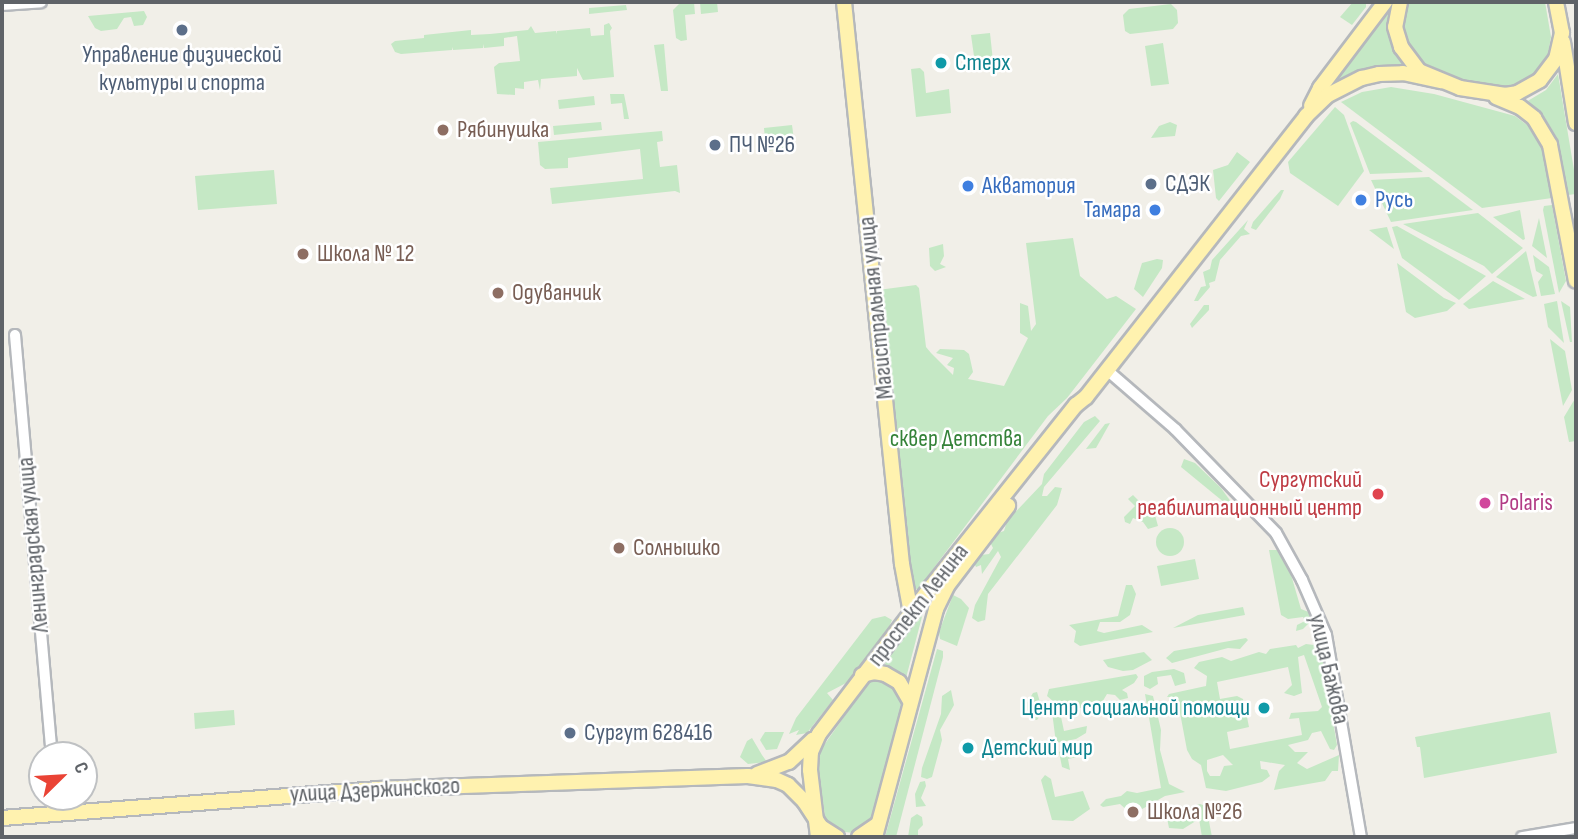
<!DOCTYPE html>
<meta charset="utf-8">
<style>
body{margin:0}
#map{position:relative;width:1578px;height:839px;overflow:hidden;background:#f1efe8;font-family:"Sofia Sans Condensed",sans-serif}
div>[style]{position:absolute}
.green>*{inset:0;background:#c5e8c5}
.round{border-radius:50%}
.roads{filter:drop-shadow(2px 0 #b5b8bc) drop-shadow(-2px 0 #b5b8bc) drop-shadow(0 2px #b5b8bc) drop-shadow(0 -2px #b5b8bc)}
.minor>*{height:10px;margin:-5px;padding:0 5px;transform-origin:5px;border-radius:5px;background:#fff}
.major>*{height:14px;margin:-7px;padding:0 7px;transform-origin:7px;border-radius:7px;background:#fff2af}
.dots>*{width:19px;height:19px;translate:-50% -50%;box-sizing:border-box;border:4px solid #fff;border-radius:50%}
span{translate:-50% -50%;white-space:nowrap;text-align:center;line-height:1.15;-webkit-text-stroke:5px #fff;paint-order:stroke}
.service-label{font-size:24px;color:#4e5e75}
.left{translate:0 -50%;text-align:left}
.culture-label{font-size:24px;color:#0d838f}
.right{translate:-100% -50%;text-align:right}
.education-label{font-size:24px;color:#785e54}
.shop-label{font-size:24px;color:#366cbe}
.street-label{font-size:24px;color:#5f6368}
.park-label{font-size:24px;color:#348238}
.health-label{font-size:24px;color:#be3a42}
.hotel-label{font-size:24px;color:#b23c85}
.frame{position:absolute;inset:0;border:4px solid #5f6368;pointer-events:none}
.north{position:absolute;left:28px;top:741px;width:70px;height:70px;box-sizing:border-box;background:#fff;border:2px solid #bfc1c3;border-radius:50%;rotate:66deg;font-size:19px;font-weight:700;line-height:28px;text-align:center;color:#5f6368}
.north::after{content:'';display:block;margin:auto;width:24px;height:32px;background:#ea4335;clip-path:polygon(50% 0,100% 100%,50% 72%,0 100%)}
</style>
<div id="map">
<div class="green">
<div style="clip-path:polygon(681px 2px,694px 2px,695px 14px,685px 15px,687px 40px,681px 41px,676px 38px,673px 10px)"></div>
<div style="clip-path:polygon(700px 2px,717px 2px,718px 12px,701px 14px)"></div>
<div style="clip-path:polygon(1353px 2px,1366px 2px,1366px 7px,1352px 25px,1340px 17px)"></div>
<div style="clip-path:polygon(1405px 2px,1545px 2px,1551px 37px,1548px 54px,1538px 71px,1526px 81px,1511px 88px,1494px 90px,1439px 76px,1426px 68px,1408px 46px,1402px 18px)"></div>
<div style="clip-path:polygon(1171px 4px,1177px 10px,1178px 23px,1173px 29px,1130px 34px,1125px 31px,1123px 15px,1129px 9px)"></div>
<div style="clip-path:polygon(626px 5px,627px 10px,589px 14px,589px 8px)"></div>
<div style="clip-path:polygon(1389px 9px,1395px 49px,1410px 69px,1366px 69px,1327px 90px)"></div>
<div style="clip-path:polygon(144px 11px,147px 17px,143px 25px,134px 26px,131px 17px,124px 18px,117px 29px,101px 31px,95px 28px,88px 16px)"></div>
<div style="clip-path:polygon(609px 23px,612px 28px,610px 31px,614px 77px,583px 80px,577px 68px,577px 76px,541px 79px,540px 90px,538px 80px,524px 82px,524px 89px,515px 88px,515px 95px,497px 94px,494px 67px,499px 63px,520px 61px,517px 36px,504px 38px,504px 46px,484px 48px,484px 44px,483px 48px,453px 50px,452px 47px,452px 50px,401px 54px,395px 52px,391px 44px,395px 41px,424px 38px,424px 35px,471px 30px,471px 35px,490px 34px,528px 30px,531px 26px,535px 33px,556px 31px,556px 34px,557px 31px,590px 28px,591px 36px,604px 35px,604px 25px)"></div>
<div style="clip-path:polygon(990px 33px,993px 61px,975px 63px,971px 35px)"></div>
<div style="clip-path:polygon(1163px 43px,1169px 84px,1151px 86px,1145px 46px)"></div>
<div style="clip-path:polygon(664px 44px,668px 91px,661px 91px,654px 45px)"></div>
<div style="clip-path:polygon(920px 68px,924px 72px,926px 93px,949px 89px,951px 113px,916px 117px,911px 69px)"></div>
<div style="clip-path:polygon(1558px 74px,1576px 182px,1576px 194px,1568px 195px,1557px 138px,1543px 115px,1526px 102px,1546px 90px)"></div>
<div style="clip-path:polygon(1391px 87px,1434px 94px,1515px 116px,1527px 125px,1543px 149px,1552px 198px,1482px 208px,1341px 102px,1362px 92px)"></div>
<div style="clip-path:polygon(610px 94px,624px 94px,629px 119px,624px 119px,622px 103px,611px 104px)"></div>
<div style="clip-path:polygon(594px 96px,595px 105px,559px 109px,558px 100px)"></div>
<div style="clip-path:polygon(1335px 107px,1344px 115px,1364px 171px,1338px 206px,1290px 173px,1288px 162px)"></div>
<div style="clip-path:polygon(1353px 121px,1356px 122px,1423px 172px,1370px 174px,1350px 123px)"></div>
<div style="clip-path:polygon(601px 122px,602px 130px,554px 135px,553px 126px)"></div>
<div style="clip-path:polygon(1170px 122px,1177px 125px,1175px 136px,1151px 138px,1159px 126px)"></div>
<div style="clip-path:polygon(792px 125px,795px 147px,766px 151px,764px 128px)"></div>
<div style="clip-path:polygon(662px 131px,663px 141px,657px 142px,660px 167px,677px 165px,680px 193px,675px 191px,552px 204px,550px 188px,643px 179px,640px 149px,568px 158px,568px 168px,545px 169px,540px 165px,538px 142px)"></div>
<div style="clip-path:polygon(1237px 152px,1250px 162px,1219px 201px,1216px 198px,1213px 170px,1228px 165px)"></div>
<div style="clip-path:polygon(274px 170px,277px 204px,198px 210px,195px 176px)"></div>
<div style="clip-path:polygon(1429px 177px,1473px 210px,1391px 222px,1371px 180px)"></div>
<div style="clip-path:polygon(1281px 190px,1284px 190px,1280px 199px,1256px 230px,1251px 228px,1253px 222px)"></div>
<div style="clip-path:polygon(1552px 205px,1566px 281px,1559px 293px,1543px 210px,1544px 206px)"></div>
<div style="clip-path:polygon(1520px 210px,1525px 239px,1523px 240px,1493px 217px)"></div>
<div style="clip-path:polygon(1478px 213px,1523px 248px,1492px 274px,1484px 266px,1403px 224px)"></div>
<div style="clip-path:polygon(1539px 218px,1547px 258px,1532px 246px)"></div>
<div style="clip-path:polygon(1248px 220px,1244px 229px,1250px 234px,1241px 236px,1220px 260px,1215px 281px,1209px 283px,1210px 287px,1198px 301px,1194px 301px,1201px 287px,1206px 286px,1203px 272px,1210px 269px,1212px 260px)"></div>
<div style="clip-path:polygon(1397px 226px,1486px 276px,1459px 300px,1402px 258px,1392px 227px)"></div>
<div style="clip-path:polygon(1387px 227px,1394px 249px,1369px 230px)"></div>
<div style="clip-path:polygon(1073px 238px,1080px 276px,1107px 299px,1116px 296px,1136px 309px,1067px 398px,1048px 416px,918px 589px,911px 589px,878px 290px,916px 285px,919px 288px,926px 347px,931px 353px,953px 375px,954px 368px,947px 365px,953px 358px,936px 353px,940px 349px,964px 350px,969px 354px,973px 372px,968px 379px,1004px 386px,1028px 338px,1020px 333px,1020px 303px,1028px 306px,1031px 331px,1036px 324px,1026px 243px)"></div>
<div style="clip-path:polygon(943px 244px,944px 256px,940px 264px,946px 267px,935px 271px,930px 266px,929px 248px)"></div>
<div style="clip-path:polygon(1526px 251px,1537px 296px,1533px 297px,1496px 277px)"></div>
<div style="clip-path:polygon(1533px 255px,1549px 267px,1555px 294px,1541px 296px,1538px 282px,1543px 275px,1536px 271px)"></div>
<div style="clip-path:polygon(1157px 259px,1163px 260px,1162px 268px,1143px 297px,1134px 289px,1142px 263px)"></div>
<div style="clip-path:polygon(1397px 263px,1444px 298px,1456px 303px,1447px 311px,1415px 318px,1406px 312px)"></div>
<div style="clip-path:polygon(1493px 281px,1525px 299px,1469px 309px,1463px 304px)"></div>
<div style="clip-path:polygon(1557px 301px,1564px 343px,1548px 327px,1544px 304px)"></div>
<div style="clip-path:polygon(1561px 301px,1570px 307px,1572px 342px,1570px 342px)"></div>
<div style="clip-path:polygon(1204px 305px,1209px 305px,1209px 310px,1192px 328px,1190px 324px)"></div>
<div style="clip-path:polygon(1550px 339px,1565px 351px,1572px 390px,1563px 406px)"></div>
<div style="clip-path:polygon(1576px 397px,1576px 441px,1569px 442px,1564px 417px)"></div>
<div style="clip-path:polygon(1095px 416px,1100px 421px,1044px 487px,1042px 496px,1047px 496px,1055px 487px,1062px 488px,1057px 505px,988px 594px,985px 620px,978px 622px,972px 618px,975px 605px,1001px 557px,998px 551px,982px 574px,981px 565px,976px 567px,974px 563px,981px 555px,989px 554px,993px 548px,990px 542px,998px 533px,1004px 531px,1007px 521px,1042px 484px,1044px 474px,1084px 422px)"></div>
<div style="clip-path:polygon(1110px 423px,1096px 448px,1086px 449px,1105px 424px)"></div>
<div style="clip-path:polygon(1184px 459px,1195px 463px,1221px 488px,1242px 517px,1181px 467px)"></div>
<div style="clip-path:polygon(1133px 495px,1140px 502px,1138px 511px,1143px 516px,1155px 515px,1158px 526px,1148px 529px,1143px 522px,1133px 518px,1130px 524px,1125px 522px,1124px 517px,1135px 506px,1128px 499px)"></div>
<div class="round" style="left:1156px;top:528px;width:28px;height:28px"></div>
<div style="clip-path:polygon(1269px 550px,1278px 550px,1287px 561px,1301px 609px,1311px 613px,1311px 621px,1303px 629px,1296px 631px,1297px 625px,1305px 621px,1303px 617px,1288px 619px,1281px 615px)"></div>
<div style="clip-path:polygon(1195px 559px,1199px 579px,1161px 586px,1157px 566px)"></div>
<div style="clip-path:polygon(1126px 585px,1132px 585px,1136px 594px,1130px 615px,1120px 622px,1100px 622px,1097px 631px,1104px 633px,1142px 625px,1153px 632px,1080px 646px,1074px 642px,1076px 631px,1069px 625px,1118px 616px)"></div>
<div style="clip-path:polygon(937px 589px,923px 613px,906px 678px,882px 668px,881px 663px)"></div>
<div style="clip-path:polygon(953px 595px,961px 599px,969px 608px,957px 646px,940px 639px,939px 632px)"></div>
<div style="clip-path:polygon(1243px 607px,1245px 615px,1173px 628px,1198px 615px)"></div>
<div style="clip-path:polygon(885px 616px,892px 620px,887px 632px,848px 682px,827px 693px,833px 700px,807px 733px,796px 735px,799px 730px,789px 734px,796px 718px,872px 619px)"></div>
<div style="clip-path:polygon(1246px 638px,1248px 640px,1240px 649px,1228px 648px,1172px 663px,1166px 658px,1174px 651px)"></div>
<div style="clip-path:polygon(evenodd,1306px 644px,1314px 645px,1322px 657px,1337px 745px,1334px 750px,1330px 749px,1321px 731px,1312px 733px,1308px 740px,1288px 745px,1295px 752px,1308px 752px,1297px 763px,1307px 769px,1339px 755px,1338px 771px,1332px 771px,1325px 781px,1274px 790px,1279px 771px,1285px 765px,1260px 761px,1261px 769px,1267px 770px,1270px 776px,1262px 782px,1226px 791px,1206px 788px,1201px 765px,1192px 759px,1187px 750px,1177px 697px,1167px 697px,1169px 694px,1206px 686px,1207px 676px,1194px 668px,1199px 662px,1222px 657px,1231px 661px,1259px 652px,1266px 654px,1270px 649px,1296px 645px,1298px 648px,1306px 644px,1304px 655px,1322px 707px,1318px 711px,1291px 713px,1289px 719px,1299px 718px,1302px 735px,1230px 749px,1227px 732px,1249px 727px,1246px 712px,1243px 699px,1237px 696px,1220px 699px,1217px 682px,1288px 667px,1292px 685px,1284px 693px,1294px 696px,1302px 693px,1298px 657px,1304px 655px,1306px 644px,1223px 755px,1233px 765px,1224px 766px,1220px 776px,1210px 776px,1207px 771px,1207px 760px,1223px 755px)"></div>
<div style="clip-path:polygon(937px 649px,943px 651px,943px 657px,896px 837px,885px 837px)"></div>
<div style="clip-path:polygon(1144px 652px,1152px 660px,1133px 670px,1123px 671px,1108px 667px,1103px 660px)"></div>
<div style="clip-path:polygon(1174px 669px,1184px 673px,1186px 683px,1175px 686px,1171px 675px,1157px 677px,1158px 684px,1150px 689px,1144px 686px,1144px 676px,1152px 672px)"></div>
<div style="clip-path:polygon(1136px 674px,1138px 677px,1134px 683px,1122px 690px,1127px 693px,1128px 698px,1120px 700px,1115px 695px,1107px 694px,1101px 704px,1060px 712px,1064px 731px,1087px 726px,1086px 733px,1076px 739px,1056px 743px,1051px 704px,1054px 702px,1047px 696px,1049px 689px)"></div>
<div style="clip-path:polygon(874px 680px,882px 681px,899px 692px,902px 699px,899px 715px,872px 816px,867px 825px,854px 833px,836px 831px,825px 818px,817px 755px,868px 683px)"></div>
<div style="clip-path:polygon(951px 690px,954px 705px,940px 730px,942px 740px,932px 777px,927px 779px,921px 777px,922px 768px,941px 714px,942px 696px)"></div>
<div style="clip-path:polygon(1037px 692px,1043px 712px,1037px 720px,1031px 719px,1026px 714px,1027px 703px,1033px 693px)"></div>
<div style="clip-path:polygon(1145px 694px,1153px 696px,1161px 730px,1160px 750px,1169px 784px,1185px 792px,1165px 796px,1137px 812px,1129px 812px,1120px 804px,1103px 807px,1100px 805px,1106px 799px,1121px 796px,1127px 791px,1137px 793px,1161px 788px)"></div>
<div style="clip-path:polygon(234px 710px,235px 725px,195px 729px,194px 713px)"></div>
<div style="clip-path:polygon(1550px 712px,1557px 753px,1424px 778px,1420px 747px,1417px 747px,1415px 737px)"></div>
<div style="clip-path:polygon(765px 732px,784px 732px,777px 749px,766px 750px,760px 740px)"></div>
<div style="clip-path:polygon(752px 738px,762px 755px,767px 762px,748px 764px,740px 757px,747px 741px)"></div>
<div style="clip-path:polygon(1079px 746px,1089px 747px,1091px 754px,1068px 759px,1070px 770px,1062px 767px,1059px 752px,1066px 747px)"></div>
<div style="clip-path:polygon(1045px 775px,1051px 779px,1055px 797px,1083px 791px,1090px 809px,1073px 821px,1052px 820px,1041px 780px)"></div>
<div style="clip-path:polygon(925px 781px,926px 786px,921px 798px,926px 806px,916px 807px,915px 794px,920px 782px)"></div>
<div style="clip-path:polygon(1200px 804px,1206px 806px,1212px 837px,1202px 837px,1199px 819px,1183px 829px,1169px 828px,1167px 818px,1173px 813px)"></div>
<div style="clip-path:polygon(917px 814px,922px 817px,923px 825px,918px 830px,918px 837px,908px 837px,911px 818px)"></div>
</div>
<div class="roads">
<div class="minor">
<div style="left:2px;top:5px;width:39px;rotate:-4deg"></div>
<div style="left:15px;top:335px;width:422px;rotate:85deg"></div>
<div style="left:1107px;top:370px;width:90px;rotate:40.9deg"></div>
<div style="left:1175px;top:429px;width:145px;rotate:45.8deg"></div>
<div style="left:1276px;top:533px;width:54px;rotate:61deg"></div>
<div style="left:1302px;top:580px;width:60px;rotate:66.4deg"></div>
<div style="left:1326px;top:635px;width:205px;rotate:80.2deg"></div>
<div style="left:56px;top:797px;width:15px;rotate:82deg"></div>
<div style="left:1522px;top:837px;width:55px;rotate:-9.5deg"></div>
</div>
<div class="major">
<div style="left:844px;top:2px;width:565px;rotate:84.11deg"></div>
<div style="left:902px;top:564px;width:50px;rotate:79.6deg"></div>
<div style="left:1400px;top:2px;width:25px;rotate:101deg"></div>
<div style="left:1395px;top:27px;width:21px;rotate:73deg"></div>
<div style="left:1401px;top:47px;width:30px;rotate:53deg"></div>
<div style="left:1419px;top:71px;width:44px;rotate:22.5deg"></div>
<div style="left:1460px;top:88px;width:46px;rotate:8.8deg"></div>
<div style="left:1505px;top:95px;width:12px;rotate:-9deg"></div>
<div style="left:1517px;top:93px;width:26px;rotate:-29deg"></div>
<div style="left:1540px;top:80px;width:26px;rotate:-53deg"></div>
<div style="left:1556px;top:59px;width:27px;rotate:-77deg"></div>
<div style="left:1562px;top:33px;width:32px;rotate:-101deg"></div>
<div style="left:1563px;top:42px;width:82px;rotate:80.9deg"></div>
<div style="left:1496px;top:97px;width:26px;rotate:23deg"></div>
<div style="left:1520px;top:107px;width:18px;rotate:38deg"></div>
<div style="left:1534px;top:118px;width:31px;rotate:59deg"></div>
<div style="left:1550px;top:145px;width:138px;rotate:79.2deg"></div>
<div style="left:1311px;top:106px;width:20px;rotate:-63deg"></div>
<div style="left:1320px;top:88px;width:108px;rotate:-52.9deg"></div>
<div style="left:862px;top:675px;width:12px;rotate:-14deg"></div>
<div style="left:874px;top:672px;width:11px;rotate:10deg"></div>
<div style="left:885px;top:674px;width:16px;rotate:30deg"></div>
<div style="left:899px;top:682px;width:22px;rotate:60deg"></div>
<div style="left:757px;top:774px;width:34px;rotate:-21deg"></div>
<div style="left:789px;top:762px;width:33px;rotate:-43deg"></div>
<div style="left:2px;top:818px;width:377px;rotate:-4.4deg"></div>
<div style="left:378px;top:789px;width:370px;rotate:-2deg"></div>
<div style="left:748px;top:776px;width:29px;rotate:8deg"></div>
<div style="left:777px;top:780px;width:12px;rotate:24deg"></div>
<div style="left:788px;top:785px;width:23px;rotate:45deg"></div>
<div style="left:804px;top:801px;width:31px;rotate:57deg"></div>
<div style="left:821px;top:827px;width:19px;rotate:32deg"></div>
<div style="left:818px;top:837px;width:67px;rotate:-96.8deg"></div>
<div style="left:810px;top:770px;width:18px;rotate:-87deg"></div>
<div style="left:811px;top:752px;width:20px;rotate:-66deg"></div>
<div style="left:819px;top:734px;width:185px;rotate:-52.7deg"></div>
<div style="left:931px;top:587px;width:233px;rotate:-51.5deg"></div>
<div style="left:1076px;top:405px;width:13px;rotate:-39deg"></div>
<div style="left:1086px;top:397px;width:357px;rotate:-51.9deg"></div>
<div style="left:1306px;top:116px;width:30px;rotate:-44deg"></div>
<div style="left:1328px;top:95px;width:38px;rotate:-27deg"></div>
<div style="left:1362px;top:78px;width:17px;rotate:-13deg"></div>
<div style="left:1379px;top:74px;width:24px;rotate:-2deg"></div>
<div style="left:1403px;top:73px;width:40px;rotate:12deg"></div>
<div style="left:859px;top:837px;width:23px;rotate:-34deg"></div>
<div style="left:875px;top:837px;width:236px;rotate:-75deg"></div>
<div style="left:936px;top:609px;width:25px;rotate:-64deg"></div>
<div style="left:947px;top:586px;width:101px;rotate:-52.7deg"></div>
</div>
</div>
<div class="dots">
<div style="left:182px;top:30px;background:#5c6f8a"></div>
<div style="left:941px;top:63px;background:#0f9aa8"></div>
<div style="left:443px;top:130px;background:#8d6e63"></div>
<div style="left:715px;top:145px;background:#5c6f8a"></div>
<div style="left:1151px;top:184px;background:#5c6f8a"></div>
<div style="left:968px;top:186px;background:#3f7fe0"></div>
<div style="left:1361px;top:200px;background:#3f7fe0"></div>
<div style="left:1155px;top:210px;background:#3f7fe0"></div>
<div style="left:303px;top:254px;background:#8d6e63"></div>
<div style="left:498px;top:293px;background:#8d6e63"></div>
<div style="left:1378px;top:494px;background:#e0444e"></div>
<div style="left:1485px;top:503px;background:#d1479c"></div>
<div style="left:619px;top:548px;background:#8d6e63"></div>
<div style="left:1264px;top:708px;background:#0f9aa8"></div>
<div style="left:570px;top:733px;background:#5c6f8a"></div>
<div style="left:968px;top:748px;background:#0f9aa8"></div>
<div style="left:1133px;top:812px;background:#8d6e63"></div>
</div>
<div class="service-label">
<span style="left:182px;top:69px">Управление физической<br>культуры и спорта</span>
<span class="left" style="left:729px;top:145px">ПЧ №26</span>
<span class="left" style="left:1165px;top:184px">СДЭК</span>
<span class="left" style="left:584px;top:733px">Сургут 628416</span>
</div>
<div class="culture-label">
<span class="left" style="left:955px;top:63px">Стерх</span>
<span class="right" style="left:1250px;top:708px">Центр социальной помощи</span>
<span class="left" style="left:982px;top:748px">Детский мир</span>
</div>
<div class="education-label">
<span class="left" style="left:457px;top:130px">Рябинушка</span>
<span class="left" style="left:317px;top:254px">Школа № 12</span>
<span class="left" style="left:512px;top:293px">Одуванчик</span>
<span class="left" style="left:633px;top:548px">Солнышко</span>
<span class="left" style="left:1147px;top:812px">Школа №26</span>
</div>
<div class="shop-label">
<span class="left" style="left:982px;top:186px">Акватория</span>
<span class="left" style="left:1375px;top:200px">Русь</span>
<span class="right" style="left:1141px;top:210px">Тамара</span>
</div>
<div class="street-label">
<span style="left:876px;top:308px;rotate:-96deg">Магистральная улица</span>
<span style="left:33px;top:545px;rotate:-95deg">Ленинградская улица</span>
<span style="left:918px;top:605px;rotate:-52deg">проспект Ленина</span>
<span style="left:1329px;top:669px;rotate:77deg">улица Бажова</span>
<span style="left:375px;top:790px;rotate:-3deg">улица Дзержинского</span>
</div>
<div class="park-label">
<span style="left:956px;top:439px">сквер Детства</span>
</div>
<div class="health-label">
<span class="right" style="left:1362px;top:494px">Сургутский<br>реабилитационный центр</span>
</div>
<div class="hotel-label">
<span class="left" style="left:1499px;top:503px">Polaris</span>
</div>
<div class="frame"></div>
<div class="north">С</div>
</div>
